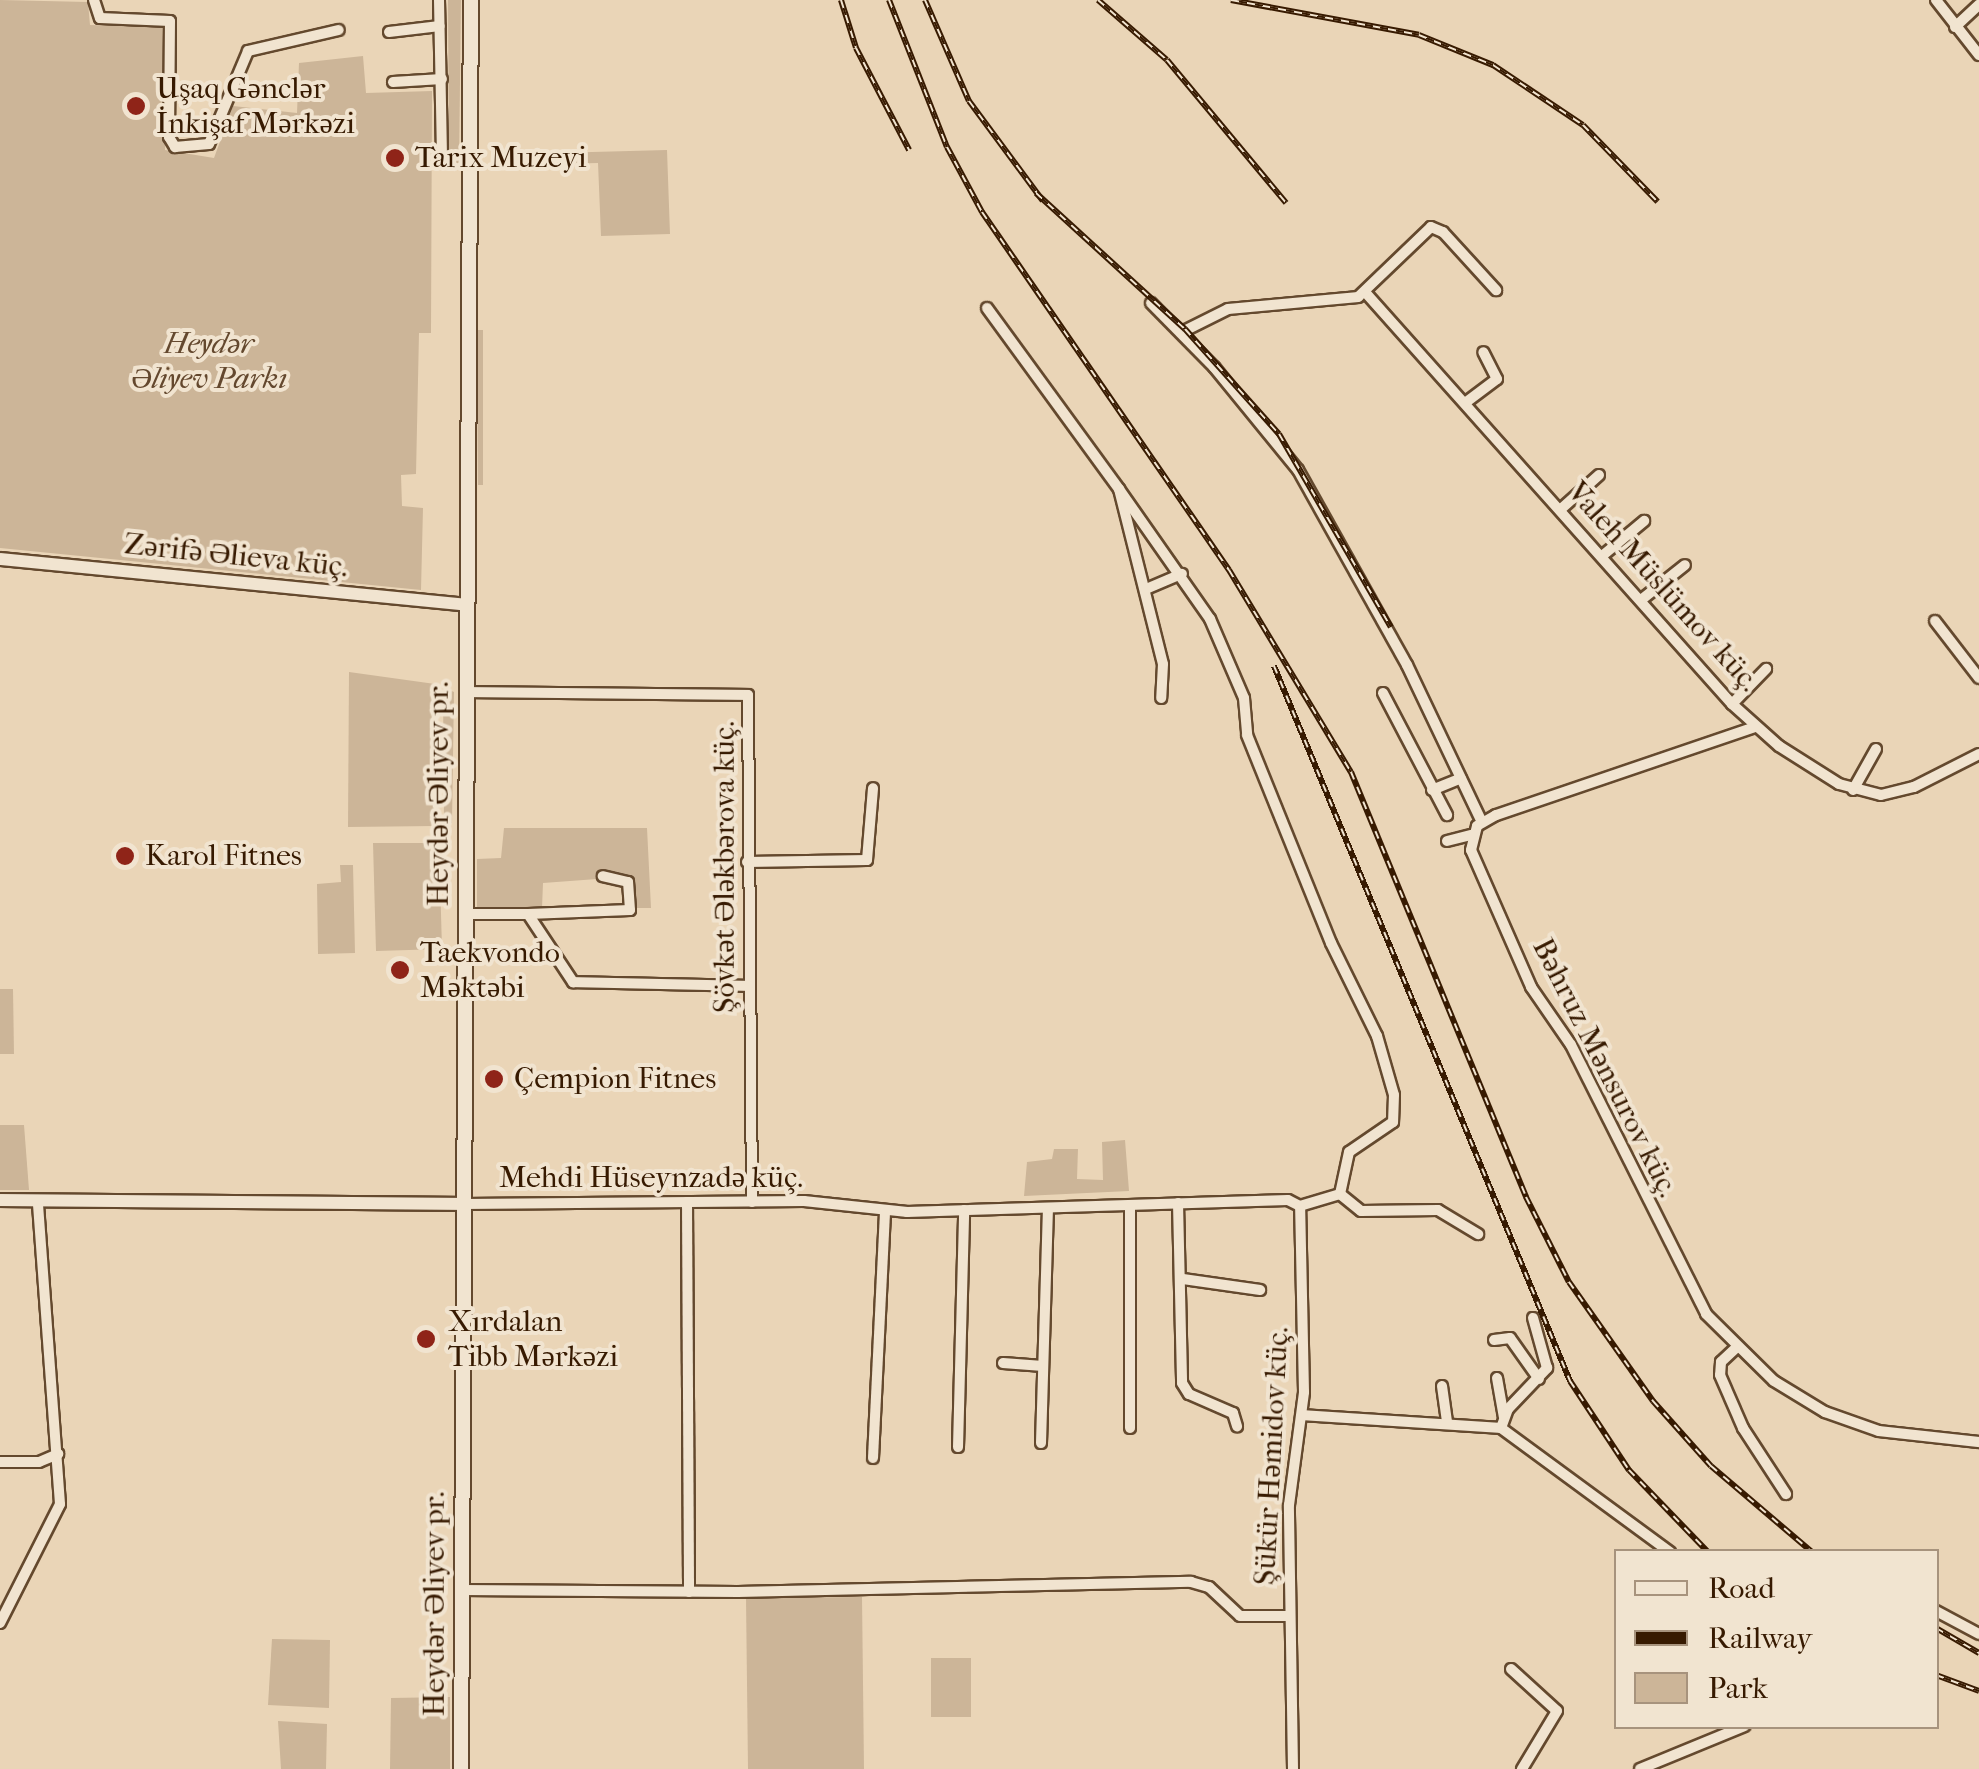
<!DOCTYPE html>
<meta charset="utf-8">
<style>
body{margin:0}
#map{position:relative;width:1979px;height:1769px;overflow:hidden;background:#ead5b7;font-family:"IM FELL French Canon",serif}
div>[style]{position:absolute}
.green>*{inset:0;background:#ccb598}
.roads{filter:drop-shadow(2px 0 #64492e) drop-shadow(-2px 0 #64492e) drop-shadow(0 2px #64492e) drop-shadow(0 -2px #64492e)}
.minor>*{height:10px;margin:-5px;padding:0 5px;transform-origin:5px;border-radius:5px;background:#f1e4d0}
.tertiary>*{height:12px;margin:-6px;padding:0 6px;transform-origin:6px;border-radius:6px;background:#f1e4d0}
.secondary>*{height:14px;margin:-7px;padding:0 7px;transform-origin:7px;border-radius:7px;background:#f1e4d0}
.rail>*{height:6px;margin-top:-3px;transform-origin:0;background:repeating-linear-gradient(90deg,#f1e4d0 0 8px,#371a01 0 16px);box-sizing:border-box;border-block:2px solid #371a01}
.dots>*{width:28px;height:28px;translate:-50% -50%;box-sizing:border-box;border:5px solid #f1e4d0;border-radius:50%}
span{translate:-50% -50%;white-space:nowrap;text-align:center;line-height:1.15;-webkit-text-stroke:8px #f1e4d0;paint-order:stroke}
.poi-label{font-size:30px;color:#371a01}
.left{translate:0 -50%;text-align:left}
.park-label{font-size:30px;color:#64482e;font-style:italic}
.street-label{font-size:30px;color:#371a01}
.legend{position:absolute;left:1614px;top:1549px;width:325px;height:180px;box-sizing:border-box;background:#f1e4d0;border:2px solid #a7937d;margin:0;padding:12px 18px;list-style:none;font-size:30px;color:#371a01}
.legend li{display:flex;align-items:center;gap:20px;height:50px}
.legend b{width:50px;border:2px solid #a7937d}
</style>
<div id="map">
<div class="green">
<div style="clip-path:polygon(0 0,88px 2px,90px 25px,165px 27px,165px 150px,214px 158px,233px 106px,297px 113px,299px 63px,363px 56px,366px 93px,432px 91px,431px 333px,419px 333px,416px 474px,401px 475px,402px 506px,423px 508px,421px 590px,0 548px)"></div>
<div style="clip-path:polygon(448px 0,461px 0,459px 166px,449px 167px)"></div>
<div style="clip-path:polygon(667px 150px,670px 234px,601px 236px,598px 163px,556px 164px,555px 153px)"></div>
<div style="clip-path:polygon(477px 330px,483px 330px,483px 485px,478px 485px)"></div>
<div style="clip-path:polygon(349px 672px,435px 684px,434px 826px,348px 827px)"></div>
<div style="clip-path:polygon(443px 687px,454px 692px,452px 823px,444px 825px)"></div>
<div style="clip-path:polygon(504px 828px,647px 828px,651px 908px,626px 908px,624px 877px,543px 883px,542px 908px,477px 909px,477px 859px,501px 858px)"></div>
<div style="clip-path:polygon(373px 843px,439px 843px,442px 949px,376px 951px)"></div>
<div style="clip-path:polygon(340px 865px,353px 865px,355px 953px,318px 954px,317px 884px,341px 882px)"></div>
<div style="clip-path:polygon(0 989px,13px 989px,14px 1054px,0 1054px)"></div>
<div style="clip-path:polygon(0 1125px,24px 1125px,29px 1190px,0 1190px)"></div>
<div style="clip-path:polygon(1125px 1140px,1129px 1191px,1024px 1196px,1027px 1162px,1052px 1159px,1054px 1149px,1078px 1149px,1077px 1179px,1103px 1180px,1102px 1142px)"></div>
<div style="clip-path:polygon(862px 1597px,864px 1769px,748px 1769px,746px 1598px)"></div>
<div style="clip-path:polygon(272px 1639px,330px 1640px,329px 1708px,268px 1705px)"></div>
<div style="clip-path:polygon(931px 1658px,971px 1658px,971px 1717px,931px 1717px)"></div>
<div style="clip-path:polygon(450px 1697px,450px 1769px,390px 1769px,391px 1698px)"></div>
<div style="clip-path:polygon(278px 1721px,327px 1724px,326px 1769px,281px 1769px)"></div>
</div>
<div class="roads">
<div class="minor">
<div style="left:94px;top:0;width:19px;rotate:72deg"></div>
<div style="left:100px;top:18px;width:70px;rotate:2.5deg"></div>
<div style="left:170px;top:21px;width:116px;rotate:90.5deg"></div>
<div style="left:169px;top:137px;width:12px;rotate:59deg"></div>
<div style="left:175px;top:147px;width:34px;rotate:-5deg"></div>
<div style="left:209px;top:144px;width:101px;rotate:-67.2deg"></div>
<div style="left:248px;top:51px;width:93px;rotate:-13deg"></div>
<div style="left:439px;top:0;width:150px;rotate:88.9deg"></div>
<div style="left:1936px;top:0;width:70px;rotate:52deg"></div>
<div style="left:1955px;top:27px;width:33px;rotate:-43deg"></div>
<div style="left:389px;top:32px;width:51px;rotate:-6.7deg"></div>
<div style="left:393px;top:82px;width:49px;rotate:-3.5deg"></div>
<div style="left:1365px;top:292px;width:552px;rotate:48.31deg"></div>
<div style="left:1732px;top:704px;width:63px;rotate:41.8deg"></div>
<div style="left:1779px;top:746px;width:71px;rotate:32.3deg"></div>
<div style="left:1839px;top:784px;width:43px;rotate:14.7deg"></div>
<div style="left:1881px;top:795px;width:34px;rotate:-14deg"></div>
<div style="left:1914px;top:787px;width:73px;rotate:-26.9deg"></div>
<div style="left:1151px;top:303px;width:90px;rotate:45.5deg"></div>
<div style="left:1214px;top:367px;width:133px;rotate:50.8deg"></div>
<div style="left:1298px;top:470px;width:223px;rotate:60.8deg"></div>
<div style="left:1407px;top:665px;width:174px;rotate:64.5deg"></div>
<div style="left:987px;top:308px;width:224px;rotate:53.9deg"></div>
<div style="left:1119px;top:489px;width:180px;rotate:75.9deg"></div>
<div style="left:1163px;top:664px;width:34px;rotate:93deg"></div>
<div style="left:1182px;top:332px;width:51px;rotate:-26.6deg"></div>
<div style="left:1228px;top:309px;width:131px;rotate:-5.3deg"></div>
<div style="left:1358px;top:297px;width:101px;rotate:-43.8deg"></div>
<div style="left:1431px;top:227px;width:13px;rotate:23deg"></div>
<div style="left:1443px;top:232px;width:79px;rotate:47.6deg"></div>
<div style="left:1465px;top:403px;width:40px;rotate:-37deg"></div>
<div style="left:1497px;top:379px;width:30px;rotate:-117deg"></div>
<div style="left:1119px;top:489px;width:159px;rotate:55deg"></div>
<div style="left:1210px;top:619px;width:86px;rotate:66.7deg"></div>
<div style="left:1244px;top:698px;width:37px;rotate:85deg"></div>
<div style="left:1247px;top:735px;width:224px;rotate:68deg"></div>
<div style="left:1331px;top:943px;width:104px;rotate:63.7deg"></div>
<div style="left:1377px;top:1036px;width:61px;rotate:73.9deg"></div>
<div style="left:1394px;top:1095px;width:27px;rotate:92deg"></div>
<div style="left:1393px;top:1122px;width:53px;rotate:145.7deg"></div>
<div style="left:1349px;top:1152px;width:43px;rotate:102.1deg"></div>
<div style="left:1340px;top:1194px;width:42px;rotate:163.3deg"></div>
<div style="left:1561px;top:509px;width:51px;rotate:-41.8deg"></div>
<div style="left:1602px;top:556px;width:55px;rotate:-39.8deg"></div>
<div style="left:1146px;top:589px;width:39px;rotate:-23deg"></div>
<div style="left:1641px;top:600px;width:56px;rotate:-38.5deg"></div>
<div style="left:1935px;top:621px;width:72px;rotate:52.3deg"></div>
<div style="left:467px;top:692px;width:281px;rotate:0.6deg"></div>
<div style="left:748px;top:695px;width:507px;rotate:89.55deg"></div>
<div style="left:1383px;top:693px;width:138px;rotate:62.3deg"></div>
<div style="left:1732px;top:704px;width:49px;rotate:-45.8deg"></div>
<div style="left:1755px;top:727px;width:274px;rotate:161.2deg"></div>
<div style="left:1496px;top:815px;width:22px;rotate:150deg"></div>
<div style="left:1477px;top:826px;width:25px;rotate:104deg"></div>
<div style="left:1471px;top:850px;width:150px;rotate:66.3deg"></div>
<div style="left:1531px;top:987px;width:70px;rotate:55.4deg"></div>
<div style="left:1571px;top:1045px;width:301px;rotate:63.3deg"></div>
<div style="left:1706px;top:1314px;width:95px;rotate:44.6deg"></div>
<div style="left:1774px;top:1381px;width:60px;rotate:31.3deg"></div>
<div style="left:1825px;top:1412px;width:57px;rotate:19.4deg"></div>
<div style="left:1879px;top:1431px;width:101px;rotate:6.3deg"></div>
<div style="left:1432px;top:790px;width:31px;rotate:-22deg"></div>
<div style="left:1853px;top:790px;width:47px;rotate:-60.7deg"></div>
<div style="left:1447px;top:841px;width:25px;rotate:-14deg"></div>
<div style="left:747px;top:862px;width:120px;rotate:-1deg"></div>
<div style="left:867px;top:860px;width:72px;rotate:-85.2deg"></div>
<div style="left:466px;top:914px;width:62px"></div>
<div style="left:528px;top:914px;width:82px;rotate:56.5deg"></div>
<div style="left:573px;top:982px;width:175px;rotate:1.3deg"></div>
<div style="left:528px;top:914px;width:102px;rotate:-2.2deg"></div>
<div style="left:630px;top:910px;width:28px;rotate:-94deg"></div>
<div style="left:628px;top:882px;width:26px;rotate:-167deg"></div>
<div style="left:1340px;top:1194px;width:27px;rotate:39deg"></div>
<div style="left:1361px;top:1211px;width:77px;rotate:-0.7deg"></div>
<div style="left:1438px;top:1210px;width:47px;rotate:31deg"></div>
<div style="left:687px;top:1202px;width:390px;rotate:89.7deg"></div>
<div style="left:1178px;top:1203px;width:180px;rotate:88.7deg"></div>
<div style="left:1182px;top:1383px;width:13px;rotate:58deg"></div>
<div style="left:1189px;top:1394px;width:48px;rotate:23.4deg"></div>
<div style="left:1233px;top:1413px;width:14px;rotate:73deg"></div>
<div style="left:464px;top:1204px;width:340px;rotate:-0.5deg"></div>
<div style="left:804px;top:1201px;width:104px;rotate:6.1deg"></div>
<div style="left:907px;top:1212px;width:381px;rotate:-1.8deg"></div>
<div style="left:1288px;top:1200px;width:13px;rotate:27deg"></div>
<div style="left:1130px;top:1205px;width:223px;rotate:90deg"></div>
<div style="left:1183px;top:1279px;width:78px;rotate:8.1deg"></div>
<div style="left:1494px;top:1340px;width:16px;rotate:-7deg"></div>
<div style="left:1510px;top:1338px;width:50px;rotate:54.7deg"></div>
<div style="left:1737px;top:1347px;width:22px;rotate:137deg"></div>
<div style="left:1721px;top:1362px;width:13px;rotate:94deg"></div>
<div style="left:1720px;top:1375px;width:58px;rotate:66.5deg"></div>
<div style="left:1743px;top:1428px;width:79px;rotate:56.9deg"></div>
<div style="left:1003px;top:1363px;width:40px;rotate:4.3deg"></div>
<div style="left:1497px;top:1378px;width:39px;rotate:80deg"></div>
<div style="left:1442px;top:1386px;width:36px;rotate:82deg"></div>
<div style="left:1302px;top:1415px;width:199px;rotate:3.7deg"></div>
<div style="left:1501px;top:1428px;width:210px;rotate:36.3deg"></div>
<div style="left:1501px;top:1428px;width:20px;rotate:-70deg"></div>
<div style="left:1508px;top:1409px;width:57px;rotate:-46.4deg"></div>
<div style="left:1547px;top:1368px;width:52px;rotate:-105.6deg"></div>
<div style="left:1041px;top:1443px;width:235px;rotate:-88.3deg"></div>
<div style="left:958px;top:1447px;width:237px;rotate:-88.5deg"></div>
<div style="left:873px;top:1458px;width:247px;rotate:-87.2deg"></div>
<div style="left:0;top:1462px;width:39px"></div>
<div style="left:39px;top:1462px;width:21px;rotate:-23deg"></div>
<div style="left:462px;top:1590px;width:276px;rotate:0.4deg"></div>
<div style="left:738px;top:1592px;width:453px;rotate:-1.3deg"></div>
<div style="left:1191px;top:1582px;width:19px;rotate:16deg"></div>
<div style="left:1209px;top:1587px;width:42px;rotate:43.1deg"></div>
<div style="left:1240px;top:1616px;width:50px"></div>
<div style="left:1936px;top:1611px;width:49px;rotate:28.1deg"></div>
<div style="left:0;top:1623px;width:133px;rotate:-63.2deg"></div>
<div style="left:60px;top:1504px;width:304px;rotate:-94.2deg"></div>
<div style="left:1511px;top:1669px;width:62px;rotate:42.4deg"></div>
<div style="left:1557px;top:1711px;width:68px;rotate:121.1deg"></div>
<div style="left:1293px;top:1769px;width:264px;rotate:-90.9deg"></div>
<div style="left:1289px;top:1505px;width:114px;rotate:-82.4deg"></div>
<div style="left:1304px;top:1392px;width:186px;rotate:-91.2deg"></div>
<div style="left:1640px;top:1769px;width:113px;rotate:-22.3deg"></div>
</div>
<div class="tertiary">
<div style="left:0;top:559px;width:469px;rotate:5.6deg"></div>
<div style="left:0;top:1200px;width:464px;rotate:0.5deg"></div>
</div>
<div class="secondary">
<div style="left:461px;top:1769px;width:1769px;rotate:-89.68deg"></div>
</div>
</div>
<div class="rail">
<div style="left:841px;top:0;width:50px;rotate:72.6deg"></div>
<div style="left:856px;top:48px;width:115px;rotate:62.5deg"></div>
<div style="left:889px;top:0;width:158px;rotate:68.5deg"></div>
<div style="left:947px;top:147px;width:74px;rotate:61.7deg"></div>
<div style="left:982px;top:212px;width:435px;rotate:55.4deg"></div>
<div style="left:1229px;top:570px;width:236px;rotate:58.9deg"></div>
<div style="left:1351px;top:772px;width:460px;rotate:67.6deg"></div>
<div style="left:1526px;top:1197px;width:95px;rotate:63.2deg"></div>
<div style="left:1569px;top:1282px;width:146px;rotate:54.8deg"></div>
<div style="left:1653px;top:1401px;width:87px;rotate:48.3deg"></div>
<div style="left:1711px;top:1466px;width:133px;rotate:40.4deg"></div>
<div style="left:925px;top:0;width:110px;rotate:66.5deg"></div>
<div style="left:969px;top:101px;width:124px;rotate:53.5deg"></div>
<div style="left:1098px;top:0;width:91px;rotate:41deg"></div>
<div style="left:1167px;top:60px;width:186px;rotate:50.2deg"></div>
<div style="left:1231px;top:0;width:191px;rotate:10.5deg"></div>
<div style="left:1419px;top:35px;width:80px;rotate:22.1deg"></div>
<div style="left:1493px;top:65px;width:108px;rotate:33.7deg"></div>
<div style="left:1583px;top:125px;width:107px;rotate:45.8deg"></div>
<div style="left:1036px;top:193px;width:202px;rotate:42.4deg"></div>
<div style="left:1185px;top:329px;width:141px;rotate:48.2deg"></div>
<div style="left:1279px;top:434px;width:223px;rotate:59.9deg"></div>
<div style="left:1274px;top:666px;width:774px;rotate:67.51deg"></div>
<div style="left:1570px;top:1381px;width:107px;rotate:56.5deg"></div>
<div style="left:1629px;top:1470px;width:114px;rotate:46.1deg"></div>
<div style="left:1936px;top:1628px;width:50px;rotate:30.2deg"></div>
<div style="left:1936px;top:1675px;width:46px;rotate:20.4deg"></div>
</div>
<div class="dots">
<div style="left:136px;top:106px;background:#8f2418"></div>
<div style="left:395px;top:158px;background:#8f2418"></div>
<div style="left:125px;top:856px;background:#8f2418"></div>
<div style="left:400px;top:970px;background:#8f2418"></div>
<div style="left:494px;top:1079px;background:#8f2418"></div>
<div style="left:426px;top:1339px;background:#8f2418"></div>
</div>
<div class="poi-label">
<span class="left" style="left:156px;top:106px">Uşaq Gənclər<br>İnkişaf Mərkəzi</span>
<span class="left" style="left:415px;top:158px">Tarix Muzeyi</span>
<span class="left" style="left:145px;top:856px">Karol Fitnes</span>
<span class="left" style="left:420px;top:970px">Taekvondo<br>Məktəbi</span>
<span class="left" style="left:514px;top:1079px">Çempion Fitnes</span>
<span class="left" style="left:448px;top:1339px">Xırdalan<br>Tibb Mərkəzi</span>
</div>
<div class="park-label">
<span style="left:209px;top:361px">Heydər<br>Əliyev Parkı</span>
</div>
<div class="street-label">
<span style="left:236px;top:556px;rotate:6deg">Zərifə Əlieva küç.</span>
<span style="left:1663px;top:587px;rotate:48deg">Valeh Müslümov küç.</span>
<span style="left:439px;top:794px;rotate:-90deg">Heydər Əliyev pr.</span>
<span style="left:725px;top:867px;rotate:-90deg">Şövkət Ələkbərova küç.</span>
<span style="left:1605px;top:1068px;rotate:63deg">Bəhruz Mənsurov küç.</span>
<span style="left:651px;top:1178px">Mehdi Hüseynzadə küç.</span>
<span style="left:1272px;top:1456px;rotate:-87deg">Şükür Həmidov küç.</span>
<span style="left:435px;top:1604px;rotate:-90deg">Heydər Əliyev pr.</span>
</div>
<ul class="legend">
<li><b style="height:12px;background:#f1e4d0"></b>Road</li>
<li><b style="height:12px;background:#371a01"></b>Railway</li>
<li><b style="height:28px;background:#ccb598"></b>Park</li>
</ul>
</div>
